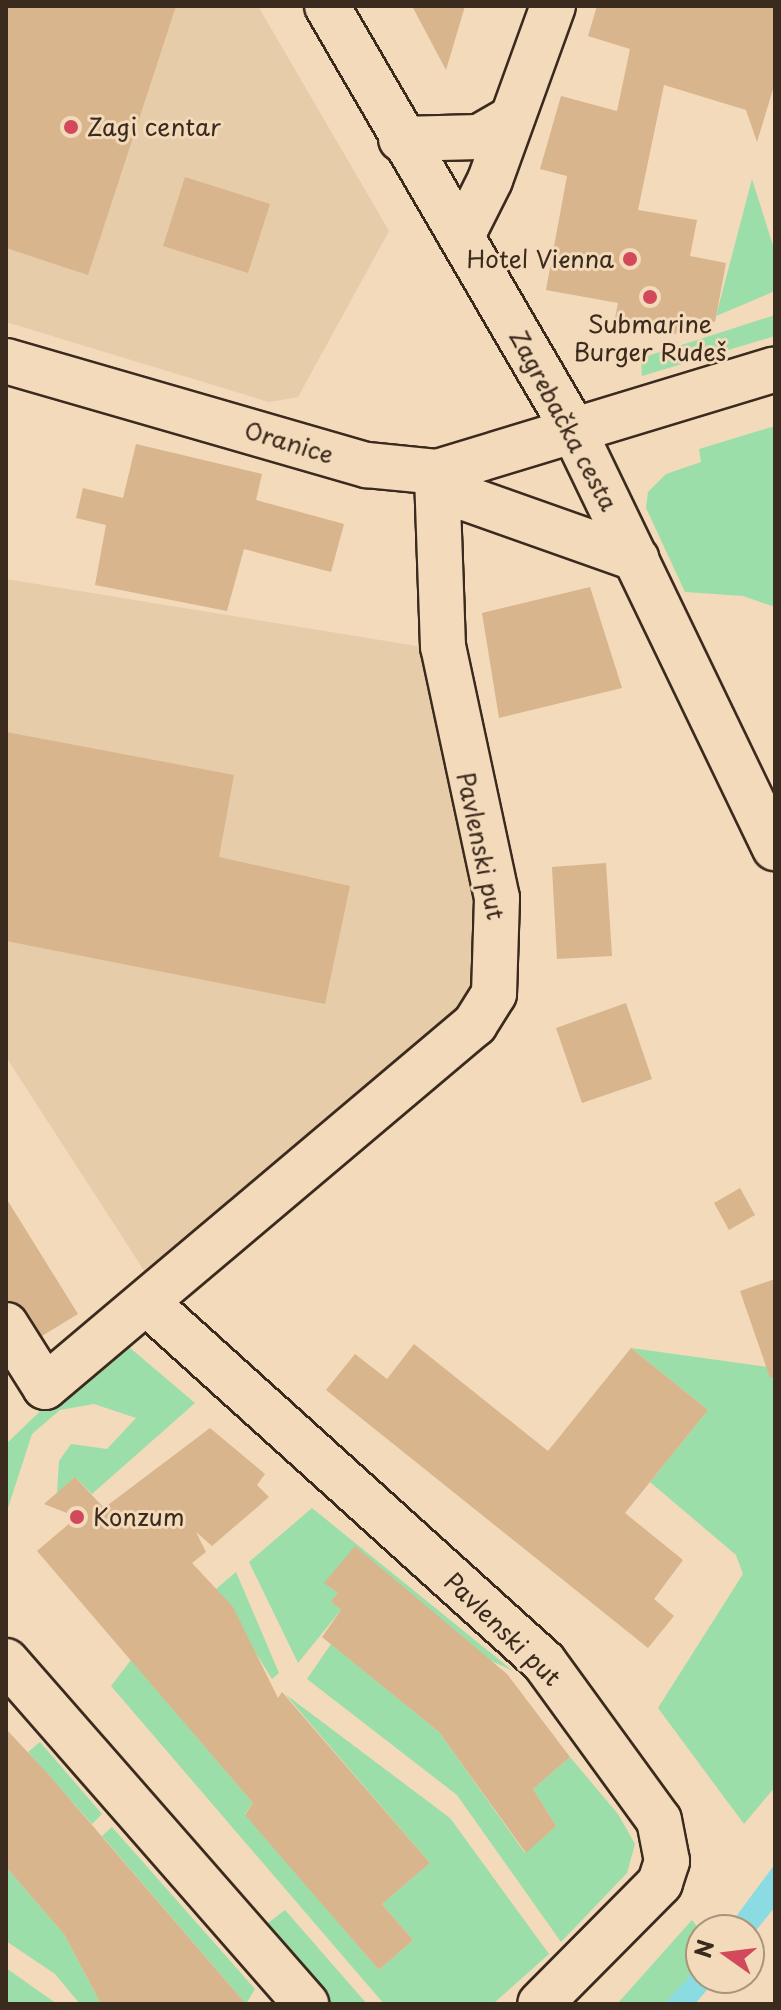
<!DOCTYPE html>
<meta charset="utf-8">
<style>
body{margin:0}
#map{position:relative;width:781px;height:2010px;overflow:hidden;background:#f2daba;font-family:"Playpen Sans",sans-serif}
div>[style]{position:absolute}
.built>*{inset:0;background:#e6cca9}
.green>*{inset:0;background:#9bdeaa}
.water>*{inset:0;background:#8adbe2}
.building>*{inset:0;background:#d8b58c}
.roads{filter:drop-shadow(2px 0 #3b2a1e) drop-shadow(-2px 0 #3b2a1e) drop-shadow(0 2px #3b2a1e) drop-shadow(0 -2px #3b2a1e)}
.street>*{height:44px;margin:-22px;padding:0 22px;transform-origin:22px;border-radius:22px;background:#f2daba}
.secondary>*{height:44px;margin:-22px;padding:0 22px;transform-origin:22px;border-radius:22px;background:#f2daba}
.dots>*{width:22px;height:22px;translate:-50% -50%;box-sizing:border-box;border:4px solid #f2daba;border-radius:50%}
span{translate:-50% -50%;white-space:nowrap;text-align:center;line-height:1.15;-webkit-text-stroke:6px #f2daba;paint-order:stroke}
.poi-label{font-size:24px;color:#3b2a1e}
.left{translate:0 -50%;text-align:left}
.right{translate:-100% -50%;text-align:right}
.street-label{font-size:24px;color:#3b2a1e}
.frame{position:absolute;inset:0;border:8px solid #3b2a1e;pointer-events:none}
.north{position:absolute;left:685px;top:1914px;width:80px;height:80px;box-sizing:border-box;background:#f2daba;border:2px solid #a9947c;border-radius:50%;rotate:284deg;font-size:22px;font-weight:700;line-height:32px;text-align:center;color:#3b2a1e}
.north::after{content:'';display:block;margin:auto;width:28px;height:36px;background:#d1495b;clip-path:polygon(50% 0,100% 100%,50% 72%,0 100%)}
</style>
<div id="map">
<div class="built">
<div style="clip-path:polygon(6px 6px,258px 6px,389px 231px,298px 397px,269px 402px,6px 322px)"></div>
<div style="clip-path:polygon(6px 579px,423px 647px,472px 897px,474px 987px,446px 1026px,145px 1272px,6px 1057px)"></div>
</div>
<div class="green">
<div style="clip-path:polygon(752px 179px,775px 252px,775px 291px,716px 316px)"></div>
<div style="clip-path:polygon(775px 315px,775px 336px,642px 376px,641px 358px)"></div>
<div style="clip-path:polygon(775px 426px,775px 607px,743px 596px,685px 592px,646px 508px,648px 492px,666px 474px,701px 462px,699px 449px)"></div>
<div style="clip-path:polygon(123px 1342px,195px 1403px,92px 1494px,75px 1477px,57px 1493px,59px 1461px,71px 1444px,107px 1449px,136px 1418px,94px 1404px,60px 1410px,32px 1434px,6px 1514px,6px 1444px,85px 1368px)"></div>
<div style="clip-path:polygon(631px 1348px,775px 1368px,775px 1787px,744px 1824px,658px 1708px,743px 1574px,736px 1555px,650px 1482px,708px 1410px)"></div>
<div style="clip-path:polygon(312px 1508px,513px 1671px,325px 1583px,338px 1593px,331px 1601px,341px 1610px,298px 1663px,249px 1562px)"></div>
<div style="clip-path:polygon(236px 1572px,279px 1673px,272px 1679px,216px 1589px)"></div>
<div style="clip-path:polygon(331px 1644px,439px 1732px,525px 1853px,556px 1826px,533px 1789px,570px 1757px,618px 1814px,635px 1844px,627px 1873px,561px 1942px,457px 1795px,307px 1679px)"></div>
<div style="clip-path:polygon(131px 1660px,253px 1803px,245px 1814px,379px 1970px,413px 1940px,382px 1904px,430px 1863px,285px 1694px,450px 1818px,549px 1954px,493px 2004px,384px 2004px,111px 1686px)"></div>
<div style="clip-path:polygon(40px 1742px,102px 1814px,92px 1824px,28px 1752px)"></div>
<div style="clip-path:polygon(112px 1827px,255px 1989px,246px 2004px,102px 1836px)"></div>
<div style="clip-path:polygon(6px 1867px,64px 1934px,101px 2004px,80px 2004px,55px 1974px,6px 1941px)"></div>
<div style="clip-path:polygon(285px 1910px,367px 2004px,331px 2004px,264px 1926px)"></div>
<div style="clip-path:polygon(692px 1920px,701px 1931px,701px 1964px,664px 2004px,617px 2004px)"></div>
<div style="clip-path:polygon(6px 1968px,57px 2004px,6px 2004px)"></div>
</div>
<div class="water">
<div style="clip-path:polygon(775px 1864px,775px 1907px,749px 1939px,749px 1930px,726px 1930px)"></div>
<div style="clip-path:polygon(701px 1964px,701px 1978px,717px 1978px,695px 2004px,664px 2004px)"></div>
</div>
<div class="building">
<div style="clip-path:polygon(6px 6px,176px 6px,88px 275px,6px 248px)"></div>
<div style="clip-path:polygon(412px 6px,465px 6px,446px 70px)"></div>
<div style="clip-path:polygon(597px 6px,775px 6px,775px 83px,757px 142px,746px 110px,664px 85px,638px 210px,697px 220px,690px 256px,726px 263px,715px 322px,680px 315px,676px 334px,614px 323px,618px 303px,546px 290px,567px 176px,540px 169px,561px 96px,617px 111px,630px 49px,588px 36px)"></div>
<div style="clip-path:polygon(185px 177px,270px 204px,248px 273px,163px 246px)"></div>
<div style="clip-path:polygon(136px 444px,262px 474px,256px 500px,344px 524px,331px 572px,244px 549px,227px 611px,95px 585px,106px 525px,76px 518px,83px 488px,123px 498px)"></div>
<div style="clip-path:polygon(590px 587px,622px 688px,499px 718px,482px 613px)"></div>
<div style="clip-path:polygon(6px 732px,234px 775px,219px 857px,350px 886px,325px 1004px,6px 941px)"></div>
<div style="clip-path:polygon(606px 863px,612px 956px,557px 959px,552px 867px)"></div>
<div style="clip-path:polygon(626px 1003px,652px 1079px,582px 1103px,556px 1028px)"></div>
<div style="clip-path:polygon(740px 1188px,755px 1215px,729px 1230px,714px 1203px)"></div>
<div style="clip-path:polygon(6px 1198px,78px 1314px,42px 1336px,27px 1311px,6px 1300px)"></div>
<div style="clip-path:polygon(775px 1279px,775px 1377px,770px 1378px,740px 1291px)"></div>
<div style="clip-path:polygon(414px 1344px,548px 1451px,631px 1348px,708px 1410px,625px 1513px,683px 1560px,654px 1599px,674px 1616px,648px 1648px,326px 1390px,355px 1354px,387px 1379px)"></div>
<div style="clip-path:polygon(210px 1428px,265px 1474px,257px 1485px,269px 1497px,212px 1546px,196px 1532px,206px 1552px,192px 1563px,233px 1607px,278px 1698px,282px 1692px,430px 1863px,382px 1904px,413px 1940px,379px 1970px,245px 1815px,253px 1803px,37px 1551px,77px 1517px,44px 1504px,75px 1477px,104px 1508px)"></div>
<div style="clip-path:polygon(355px 1546px,507px 1674px,570px 1757px,533px 1789px,556px 1826px,526px 1853px,439px 1732px,322px 1637px,341px 1610px,331px 1601px,338px 1593px,324px 1583px)"></div>
<div style="clip-path:polygon(6px 1729px,49px 1775px,246px 2004px,101px 2004px,64px 1934px,6px 1867px)"></div>
</div>
<div class="roads">
<div class="street">
<div style="left:401px;top:139px;width:78px;rotate:-1.5deg"></div>
<div style="left:479px;top:137px;width:38px;rotate:-30deg"></div>
<div style="left:463px;top:234px;width:60px;rotate:-63.4deg"></div>
<div style="left:490px;top:180px;width:185px;rotate:-70.1deg"></div>
<div style="left:147px;top:1303px;width:535px;rotate:42.12deg"></div>
<div style="left:544px;top:1662px;width:195px;rotate:54deg"></div>
<div style="left:659px;top:1820px;width:42px;rotate:79deg"></div>
<div style="left:667px;top:1861px;width:23px;rotate:108deg"></div>
<div style="left:660px;top:1883px;width:170px;rotate:134.8deg"></div>
<div style="left:6px;top:1325px;width:73px;rotate:57.8deg"></div>
<div style="left:45px;top:1387px;width:563px;rotate:-40.17deg"></div>
<div style="left:475px;top:1024px;width:36px;rotate:-58deg"></div>
<div style="left:494px;top:994px;width:96px;rotate:-88.2deg"></div>
<div style="left:497px;top:898px;width:257px;rotate:-102.1deg"></div>
<div style="left:443px;top:647px;width:175px;rotate:-92deg"></div>
<div style="left:6px;top:1661px;width:456px;rotate:48.8deg"></div>
</div>
<div class="secondary">
<div style="left:327px;top:6px;width:492px;rotate:59.8deg"></div>
<div style="left:574px;top:431px;width:463px;rotate:64.3deg"></div>
<div style="left:6px;top:361px;width:376px;rotate:16.1deg"></div>
<div style="left:367px;top:465px;width:70px;rotate:5.7deg"></div>
<div style="left:437px;top:472px;width:353px;rotate:-16.9deg"></div>
<div style="left:437px;top:472px;width:38px;rotate:43deg"></div>
<div style="left:465px;top:498px;width:182px;rotate:19.5deg"></div>
</div>
</div>
<div class="dots">
<div style="left:71px;top:127px;background:#d1495b"></div>
<div style="left:630px;top:259px;background:#d1495b"></div>
<div style="left:650px;top:297px;background:#d1495b"></div>
<div style="left:77px;top:1517px;background:#d1495b"></div>
</div>
<div class="poi-label">
<span class="left" style="left:87px;top:127px">Zagi centar</span>
<span class="right" style="left:614px;top:259px">Hotel Vienna</span>
<span style="left:650px;top:338px">Submarine<br>Burger Rudeš</span>
<span class="left" style="left:93px;top:1517px">Konzum</span>
</div>
<div class="street-label">
<span style="left:564px;top:420px;rotate:62deg">Zagrebačka cesta</span>
<span style="left:289px;top:442px;rotate:17deg">Oranice</span>
<span style="left:481px;top:846px;rotate:78deg">Pavlenski put</span>
<span style="left:503px;top:1629px;rotate:44deg">Pavlenski put</span>
</div>
<div class="frame"></div>
<div class="north">N</div>
</div>
